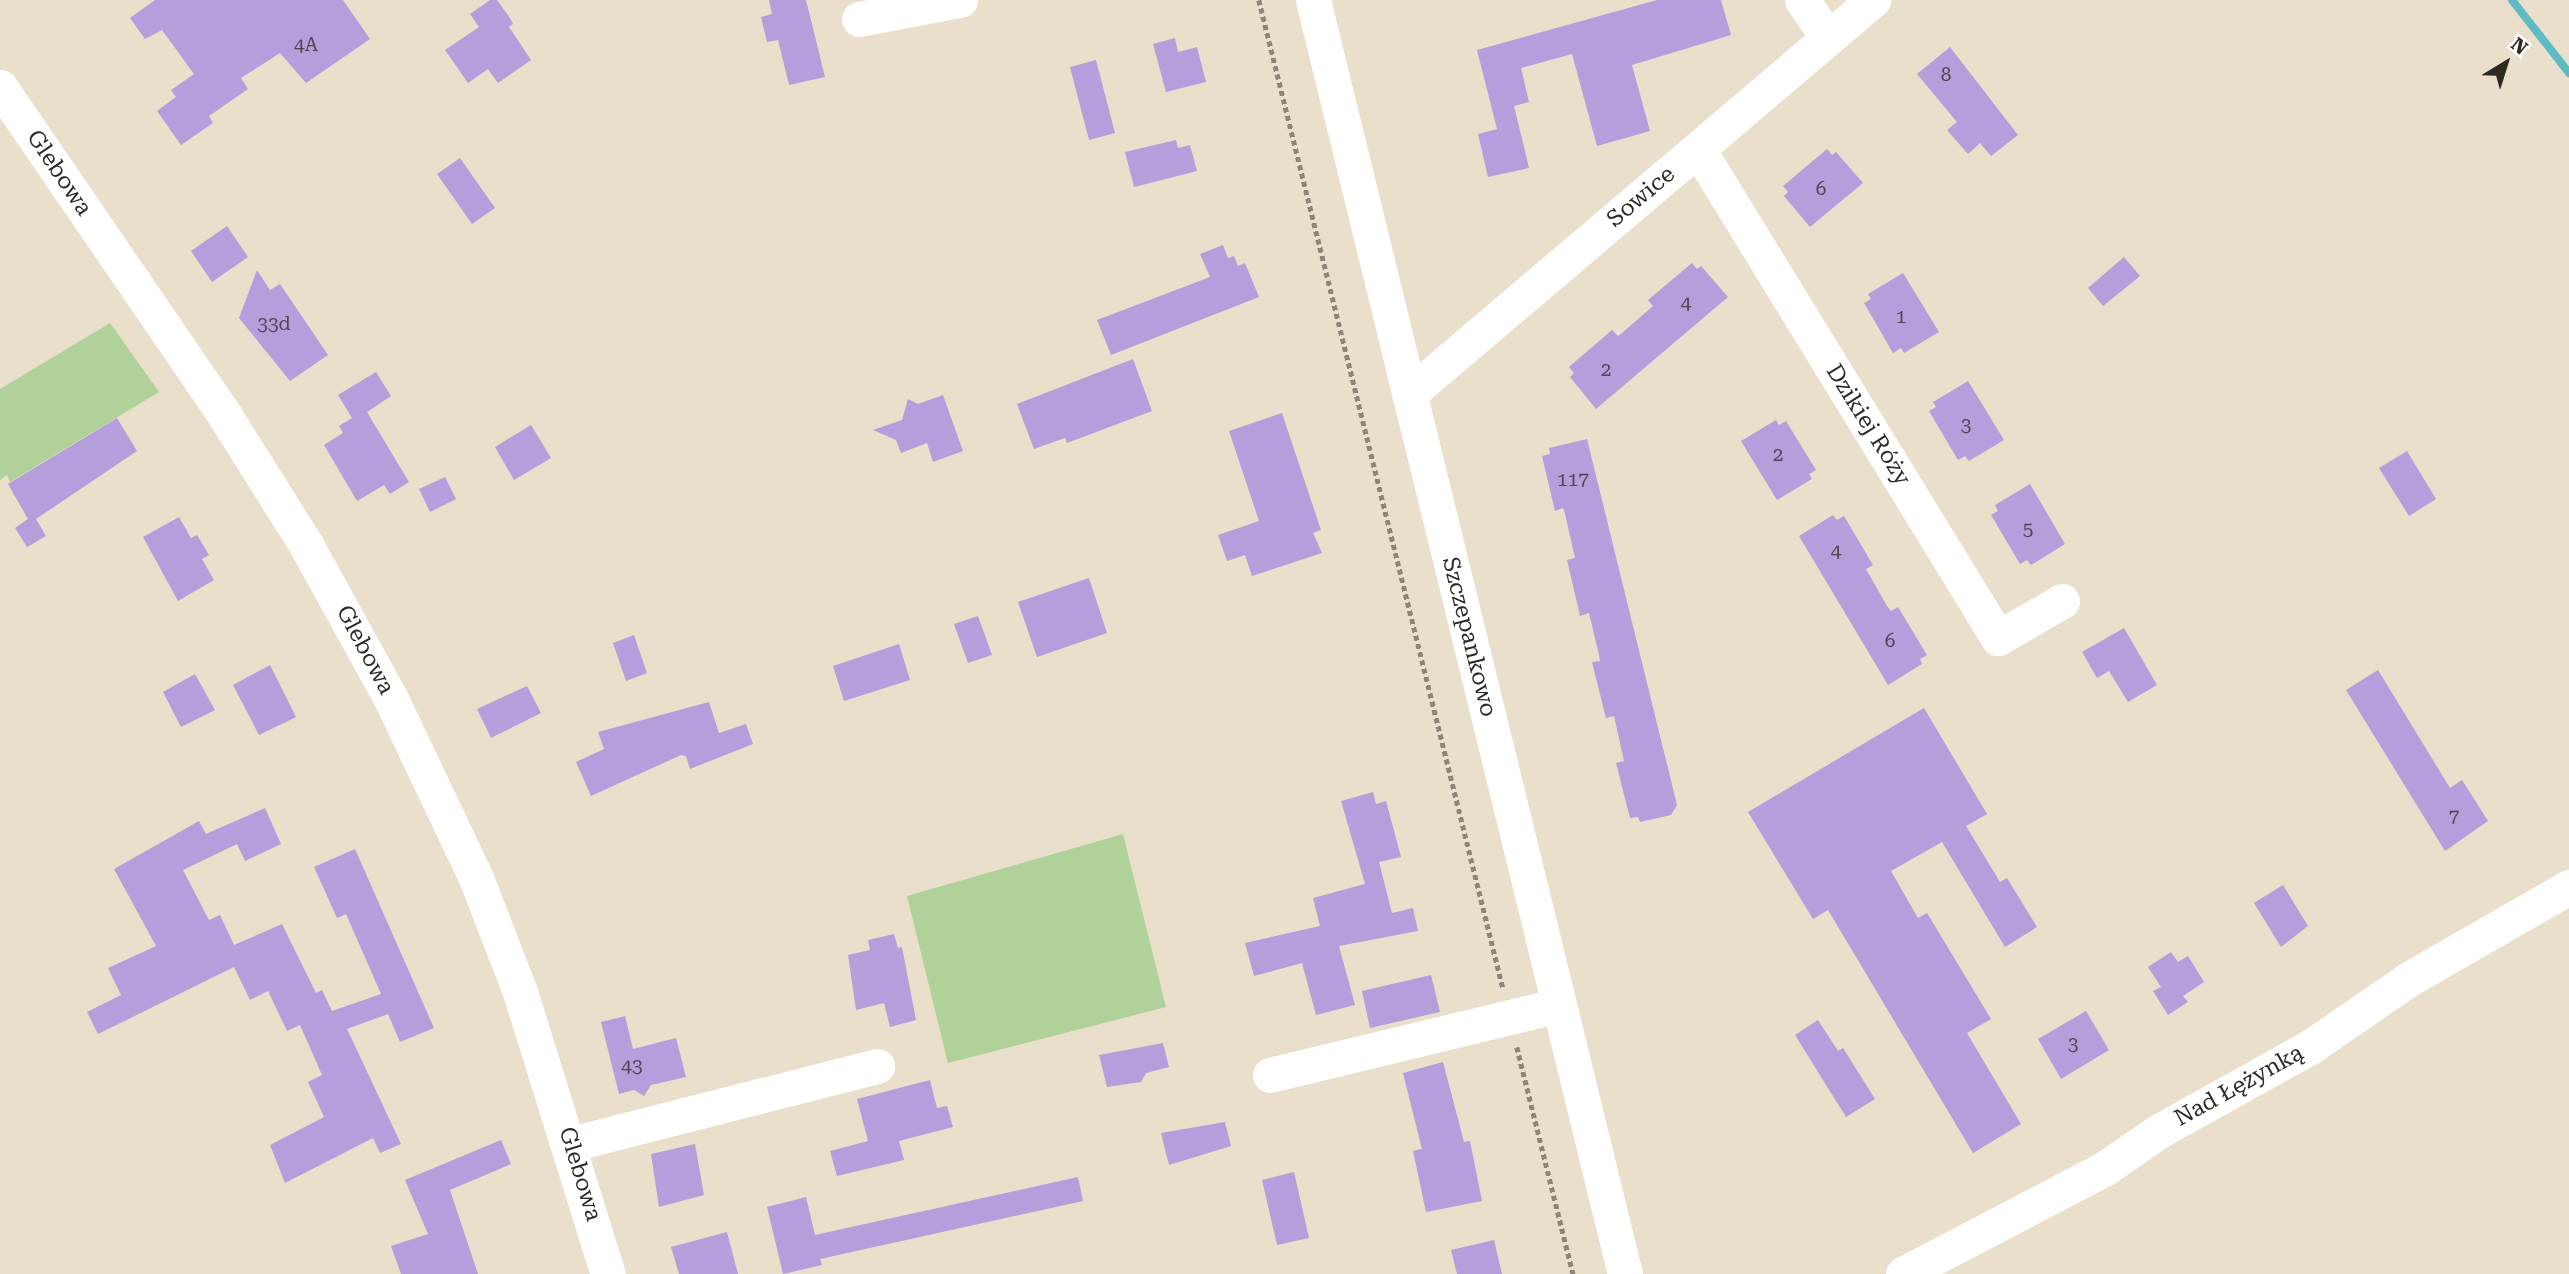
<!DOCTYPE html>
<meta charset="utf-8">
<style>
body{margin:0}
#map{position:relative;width:2569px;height:1274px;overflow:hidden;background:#e9dfca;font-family:"Roboto Serif",serif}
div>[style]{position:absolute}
.green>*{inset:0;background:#b0d199}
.stream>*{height:8px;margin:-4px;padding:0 4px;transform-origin:4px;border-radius:4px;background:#5ebbc3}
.building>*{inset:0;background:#b49edb}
.path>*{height:4.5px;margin-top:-2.25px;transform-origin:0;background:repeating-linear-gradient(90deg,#8d8678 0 5px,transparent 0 8.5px)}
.minor>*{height:35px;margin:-17.5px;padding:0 17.5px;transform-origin:17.5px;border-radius:17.5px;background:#fff}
span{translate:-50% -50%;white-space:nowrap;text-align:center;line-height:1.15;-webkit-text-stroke:6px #fff;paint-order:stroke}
.number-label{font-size:19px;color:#4f4750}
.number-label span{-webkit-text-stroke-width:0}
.street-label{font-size:23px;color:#2d2a22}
.north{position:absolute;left:2471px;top:28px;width:70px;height:70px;-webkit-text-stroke:5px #fff;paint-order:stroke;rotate:38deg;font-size:19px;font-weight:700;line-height:28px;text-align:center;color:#2d2a22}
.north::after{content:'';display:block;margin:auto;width:24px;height:32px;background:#2d2a22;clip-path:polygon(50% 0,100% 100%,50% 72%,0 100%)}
</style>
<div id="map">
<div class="green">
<div style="clip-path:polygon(110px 323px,159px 392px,10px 482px,7px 475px,0 480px,0 389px)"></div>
<div style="clip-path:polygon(1123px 834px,1166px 1007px,948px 1063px,907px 896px)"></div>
</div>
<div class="stream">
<div style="left:2512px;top:0;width:93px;rotate:52deg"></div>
</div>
<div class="building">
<div style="clip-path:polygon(155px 0,343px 0,370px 39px,306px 83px,280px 53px,241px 78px,248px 89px,209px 116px,213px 123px,181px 145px,157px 111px,176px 97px,171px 90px,194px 74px,162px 30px,145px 39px,130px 18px)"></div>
<div style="clip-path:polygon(490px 0,497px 0,510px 18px,513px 24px,509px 27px,531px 60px,498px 83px,488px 69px,468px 83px,445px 50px,479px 27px,470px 14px)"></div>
<div style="clip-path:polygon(769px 0,806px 0,825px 77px,789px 85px,778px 40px,767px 42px,761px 17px,772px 14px)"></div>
<div style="clip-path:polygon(1657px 0,1721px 0,1731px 35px,1632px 65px,1650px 131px,1597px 146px,1572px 54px,1521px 68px,1529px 102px,1514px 106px,1529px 168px,1488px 177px,1478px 134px,1497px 129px,1477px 50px)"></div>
<div style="clip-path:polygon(1175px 38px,1178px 52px,1197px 47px,1206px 82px,1166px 92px,1153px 44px)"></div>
<div style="clip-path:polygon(1950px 47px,2018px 135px,1991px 156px,1980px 143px,1968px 154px,1947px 130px,1957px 122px,1917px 74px)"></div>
<div style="clip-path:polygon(1096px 60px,1115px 133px,1089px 140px,1070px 67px)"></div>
<div style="clip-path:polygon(1176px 140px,1178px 148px,1190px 145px,1197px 171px,1134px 187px,1125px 152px)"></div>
<div style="clip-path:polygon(1827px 149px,1832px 155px,1836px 152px,1863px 183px,1810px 227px,1784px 196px,1788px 192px,1783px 186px)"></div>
<div style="clip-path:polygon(460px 158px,495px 208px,472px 224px,437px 174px)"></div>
<div style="clip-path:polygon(227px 226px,248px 257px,212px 282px,191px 251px)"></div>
<div style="clip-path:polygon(1223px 245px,1228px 258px,1234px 256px,1238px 266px,1245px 263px,1259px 297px,1111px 355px,1097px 320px,1210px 277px,1200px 254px)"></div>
<div style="clip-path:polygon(2124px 257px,2140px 276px,2103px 306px,2088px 288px)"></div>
<div style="clip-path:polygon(1692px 263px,1697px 269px,1701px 266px,1728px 297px,1596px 409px,1570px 377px,1574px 373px,1569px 367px,1612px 330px,1618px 336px,1622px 333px,1653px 306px,1648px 300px)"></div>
<div style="clip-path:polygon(257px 270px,270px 290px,280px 284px,328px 355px,290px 381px,239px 318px)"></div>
<div style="clip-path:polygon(1903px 273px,1939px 332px,1904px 353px,1901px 348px,1893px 353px,1864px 303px,1871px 299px,1868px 294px)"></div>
<div style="clip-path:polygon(1133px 359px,1152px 411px,1067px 443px,1065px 438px,1034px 449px,1017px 404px)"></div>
<div style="clip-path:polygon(376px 372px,391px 396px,367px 412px,409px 482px,390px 494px,384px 485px,357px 501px,324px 445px,343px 433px,339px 426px,352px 418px,338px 395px)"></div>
<div style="clip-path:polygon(1968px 381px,2004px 440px,1969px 461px,1965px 456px,1958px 460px,1929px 411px,1936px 407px,1933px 402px)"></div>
<div style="clip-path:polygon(943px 395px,963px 451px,933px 462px,927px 443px,901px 453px,896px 440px,873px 430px,902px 420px,908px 399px,918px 404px)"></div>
<div style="clip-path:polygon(1282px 413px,1321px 530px,1313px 533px,1322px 553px,1252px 576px,1245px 555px,1227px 561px,1218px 535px,1259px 521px,1229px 431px)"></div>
<div style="clip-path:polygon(117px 418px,137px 451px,36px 519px,46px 536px,27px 547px,15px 528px,28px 519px,8px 484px)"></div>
<div style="clip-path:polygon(1776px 420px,1779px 425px,1786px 421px,1816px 470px,1809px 474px,1812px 479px,1777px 500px,1741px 441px)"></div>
<div style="clip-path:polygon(531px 425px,551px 458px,514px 480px,495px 447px)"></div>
<div style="clip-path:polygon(1587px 439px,1677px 805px,1671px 815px,1640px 822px,1638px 817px,1630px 818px,1616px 763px,1624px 761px,1614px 716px,1606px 718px,1592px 662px,1600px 661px,1599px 655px,1589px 613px,1580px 616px,1567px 560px,1575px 558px,1565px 514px,1563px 508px,1555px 511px,1542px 456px,1550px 454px,1549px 448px)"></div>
<div style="clip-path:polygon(2407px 451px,2436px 499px,2409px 516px,2379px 468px)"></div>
<div style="clip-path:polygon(445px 477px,456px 499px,430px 512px,419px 489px)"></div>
<div style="clip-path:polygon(2030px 484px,2065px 544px,2031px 565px,2027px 560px,2020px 564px,1991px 515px,1998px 511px,1995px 505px)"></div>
<div style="clip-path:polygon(1833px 515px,1837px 520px,1844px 516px,1873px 565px,1866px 569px,1887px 606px,1891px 611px,1898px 607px,1927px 655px,1920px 659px,1922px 664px,1888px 685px,1799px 536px)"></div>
<div style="clip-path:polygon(179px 517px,191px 538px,197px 535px,209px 555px,202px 559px,214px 580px,178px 601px,143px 537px)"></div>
<div style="clip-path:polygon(1089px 578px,1107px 633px,1037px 657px,1018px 602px)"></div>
<div style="clip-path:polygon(978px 616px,992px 655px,968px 663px,954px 624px)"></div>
<div style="clip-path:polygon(2124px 628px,2157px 685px,2128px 702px,2109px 671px,2097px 678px,2082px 652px)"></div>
<div style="clip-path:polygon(634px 635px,647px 673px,626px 681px,613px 643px)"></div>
<div style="clip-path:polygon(899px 644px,910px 680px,844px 701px,833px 666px)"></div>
<div style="clip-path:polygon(270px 665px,296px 717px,259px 735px,233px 685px)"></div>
<div style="clip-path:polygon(2378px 670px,2450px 788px,2462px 780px,2488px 821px,2445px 851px,2346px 690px)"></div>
<div style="clip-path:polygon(195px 674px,215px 710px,181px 727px,163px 692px)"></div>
<div style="clip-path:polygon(527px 686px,541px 713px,491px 738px,477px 709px)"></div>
<div style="clip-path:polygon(709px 702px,719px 733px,746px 724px,753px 744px,690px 769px,686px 756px,681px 755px,591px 796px,576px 762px,604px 749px,598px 732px)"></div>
<div style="clip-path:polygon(1924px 708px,1987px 814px,1966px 826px,2000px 882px,2007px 878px,2037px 927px,2005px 947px,1942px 842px,1891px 871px,1918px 918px,1927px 913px,1991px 1019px,1967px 1033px,2021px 1124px,1973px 1153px,1828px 910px,1813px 919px,1748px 812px)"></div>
<div style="clip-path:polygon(1373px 792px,1376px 804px,1386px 801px,1401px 857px,1379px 862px,1392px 913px,1413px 908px,1418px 931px,1339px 946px,1355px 1005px,1316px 1015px,1302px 963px,1254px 976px,1245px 943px,1320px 926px,1313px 898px,1365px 884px,1341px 801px)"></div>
<div style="clip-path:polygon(265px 808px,281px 844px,245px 861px,237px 844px,183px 870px,209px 920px,220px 915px,234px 945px,282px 924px,316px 993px,322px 990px,332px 1011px,381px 994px,346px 914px,337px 918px,314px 867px,355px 849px,434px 1028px,400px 1042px,388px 1014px,347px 1029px,401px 1144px,380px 1153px,373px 1138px,285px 1183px,270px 1145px,324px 1117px,308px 1082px,322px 1075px,300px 1025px,287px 1031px,268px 991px,250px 1000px,234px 967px,98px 1034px,87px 1012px,121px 995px,108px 968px,156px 946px,114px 869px,199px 821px,206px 834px)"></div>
<div style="clip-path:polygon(2283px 885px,2308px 926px,2281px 947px,2254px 903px)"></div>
<div style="clip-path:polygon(894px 934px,898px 948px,902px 947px,916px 1020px,890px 1027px,884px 1003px,856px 1010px,848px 955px,870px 950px,868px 940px)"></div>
<div style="clip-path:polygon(2171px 952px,2178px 962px,2188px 956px,2204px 982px,2183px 996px,2188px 1002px,2168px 1015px,2153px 991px,2161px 987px,2148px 967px)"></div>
<div style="clip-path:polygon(1431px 975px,1440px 1012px,1370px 1028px,1362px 991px)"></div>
<div style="clip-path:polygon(2086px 1011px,2109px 1050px,2061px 1079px,2038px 1039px)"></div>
<div style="clip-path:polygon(625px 1016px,633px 1049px,676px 1038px,686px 1077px,651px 1085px,644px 1096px,634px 1090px,619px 1094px,601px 1022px)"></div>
<div style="clip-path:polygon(1818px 1020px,1838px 1051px,1843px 1048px,1875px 1099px,1846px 1117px,1795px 1035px)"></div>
<div style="clip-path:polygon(1163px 1043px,1169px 1067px,1146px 1073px,1141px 1082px,1107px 1087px,1099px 1055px)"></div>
<div style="clip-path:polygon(1443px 1062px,1464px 1142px,1470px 1141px,1482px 1201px,1426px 1212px,1413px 1151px,1422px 1149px,1403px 1073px)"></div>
<div style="clip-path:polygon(930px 1080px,937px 1108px,947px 1106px,953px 1127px,899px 1141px,904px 1160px,837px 1176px,830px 1151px,868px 1141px,857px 1099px)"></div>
<div style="clip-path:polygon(1225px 1122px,1231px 1146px,1169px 1165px,1161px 1133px)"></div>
<div style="clip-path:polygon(501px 1140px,511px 1164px,450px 1190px,478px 1274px,401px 1274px,391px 1246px,428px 1234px,405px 1180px)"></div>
<div style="clip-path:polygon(695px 1144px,704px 1195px,659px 1207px,651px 1154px)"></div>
<div style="clip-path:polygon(1294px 1172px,1309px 1238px,1277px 1245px,1262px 1180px)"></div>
<div style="clip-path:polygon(1078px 1177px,1083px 1201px,820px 1259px,822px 1265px,783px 1274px,767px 1207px,806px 1197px,815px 1235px)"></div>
<div style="clip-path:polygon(727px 1232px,738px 1274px,679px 1274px,671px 1247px)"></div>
<div style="clip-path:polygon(1494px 1240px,1502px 1274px,1457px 1274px,1451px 1250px)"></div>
</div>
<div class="path">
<div style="left:1259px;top:0;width:1018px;rotate:76.13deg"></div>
<div style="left:1517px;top:1047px;width:234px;rotate:76.1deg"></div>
</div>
<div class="minor">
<div style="left:1313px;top:0;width:1312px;rotate:76.24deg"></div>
<div style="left:1802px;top:0;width:46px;rotate:55.6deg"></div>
<div style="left:859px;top:19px;width:103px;rotate:-10.7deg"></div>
<div style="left:0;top:87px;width:399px;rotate:55.6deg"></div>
<div style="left:225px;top:416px;width:150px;rotate:57.8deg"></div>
<div style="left:305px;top:543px;width:178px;rotate:61.1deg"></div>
<div style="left:391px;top:699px;width:198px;rotate:64.6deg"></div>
<div style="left:476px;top:878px;width:122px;rotate:68.9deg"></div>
<div style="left:520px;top:992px;width:295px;rotate:72.7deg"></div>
<div style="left:1698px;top:149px;width:574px;rotate:58.47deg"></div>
<div style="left:1998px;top:638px;width:74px;rotate:-30deg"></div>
<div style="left:1409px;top:394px;width:609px;rotate:-40.34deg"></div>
<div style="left:1270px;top:1075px;width:297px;rotate:-13.6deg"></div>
<div style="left:571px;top:1144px;width:316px;rotate:-14.3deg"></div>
<div style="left:1903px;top:1274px;width:227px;rotate:-27.6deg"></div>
<div style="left:2104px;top:1169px;width:67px;rotate:-34.6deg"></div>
<div style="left:2159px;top:1131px;width:173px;rotate:-29.1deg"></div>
<div style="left:2310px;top:1047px;width:120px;rotate:-34.5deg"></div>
<div style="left:2409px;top:979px;width:185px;rotate:-29.9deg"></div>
</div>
<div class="number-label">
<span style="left:306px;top:45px">4A</span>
<span style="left:1946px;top:75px">8</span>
<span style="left:1821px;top:189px">6</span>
<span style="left:1686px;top:303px">4</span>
<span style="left:1901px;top:317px">1</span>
<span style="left:274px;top:324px">33d</span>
<span style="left:1606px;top:370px">2</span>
<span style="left:1966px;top:425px">3</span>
<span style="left:1778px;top:455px">2</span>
<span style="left:1573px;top:480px">117</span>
<span style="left:2028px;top:529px">5</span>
<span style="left:1836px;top:551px">4</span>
<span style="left:1890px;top:641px">6</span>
<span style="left:2454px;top:817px">7</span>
<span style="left:2073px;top:1044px">3</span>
<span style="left:632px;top:1066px">43</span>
</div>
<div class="street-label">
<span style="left:59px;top:173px;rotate:56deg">Glebowa</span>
<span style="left:1641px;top:197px;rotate:-40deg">Sowice</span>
<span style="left:1868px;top:425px;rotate:58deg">Dzikiej Róży</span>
<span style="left:1469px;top:637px;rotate:76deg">Szczepankowo</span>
<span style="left:365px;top:650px;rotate:62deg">Glebowa</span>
<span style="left:2239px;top:1086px;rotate:-29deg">Nad Łężynką</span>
<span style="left:580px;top:1174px;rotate:73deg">Glebowa</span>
</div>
<div class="north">N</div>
</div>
